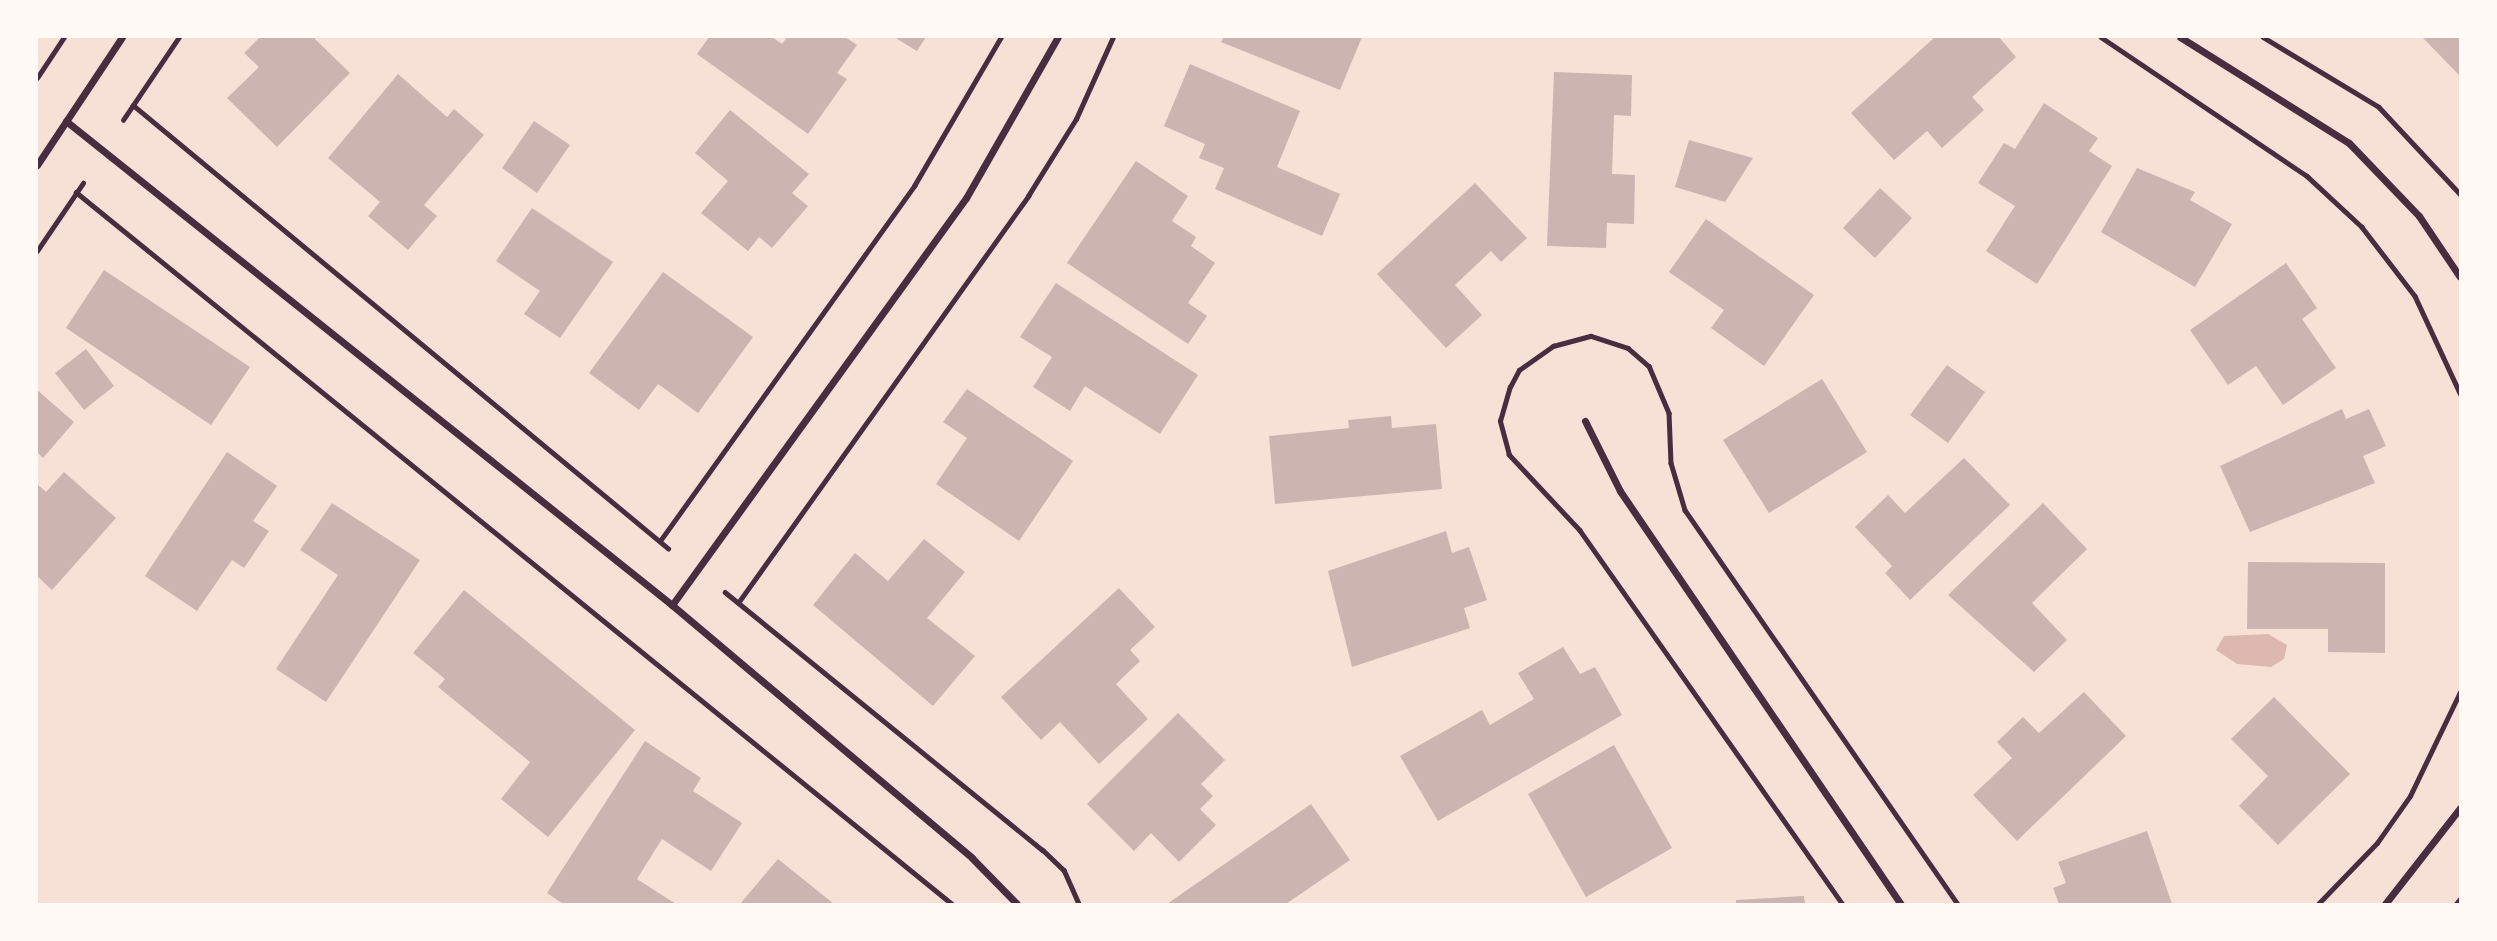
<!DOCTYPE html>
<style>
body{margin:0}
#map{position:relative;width:2497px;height:941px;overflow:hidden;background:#f7e1d7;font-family:"Nunito Sans",sans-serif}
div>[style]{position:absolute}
.water>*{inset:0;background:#dcb8b0}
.building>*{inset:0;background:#ccb4b1}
.path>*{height:4.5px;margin:-2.25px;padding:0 2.25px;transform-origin:2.25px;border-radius:2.25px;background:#4a2c40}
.minor>*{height:7px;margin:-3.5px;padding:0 3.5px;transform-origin:3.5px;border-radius:3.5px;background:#4a2c40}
span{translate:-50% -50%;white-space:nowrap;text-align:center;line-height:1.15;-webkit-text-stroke:6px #fffaf5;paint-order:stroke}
.frame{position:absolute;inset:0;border:38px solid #fffaf5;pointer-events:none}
</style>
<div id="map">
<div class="water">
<div style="clip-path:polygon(2268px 634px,2287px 645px,2284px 659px,2271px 667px,2237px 664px,2216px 650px,2224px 636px)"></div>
</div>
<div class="building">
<div style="clip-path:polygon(260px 37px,313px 37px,350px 73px,277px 147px,227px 98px,259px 67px,244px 53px)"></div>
<div style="clip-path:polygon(709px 37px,772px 37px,782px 44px,787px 37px,845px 37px,857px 45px,837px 73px,847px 79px,808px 134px,697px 54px)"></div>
<div style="clip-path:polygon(894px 37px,926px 37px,917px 51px)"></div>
<div style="clip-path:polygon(1224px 37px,1362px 37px,1340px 90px,1221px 42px)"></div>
<div style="clip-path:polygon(1935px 37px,1999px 37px,2016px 57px,1972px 97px,1984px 110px,1942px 148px,1927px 131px,1894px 160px,1851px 113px)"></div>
<div style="clip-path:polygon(2422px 37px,2460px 37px,2460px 76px)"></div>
<div style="clip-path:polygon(1190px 64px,1300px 111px,1277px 167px,1340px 194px,1322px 236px,1215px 189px,1224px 168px,1199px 158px,1205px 144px,1164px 126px)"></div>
<div style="clip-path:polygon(1554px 72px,1632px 75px,1631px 116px,1614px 115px,1612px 174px,1635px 175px,1634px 224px,1607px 223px,1606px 248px,1547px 246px)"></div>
<div style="clip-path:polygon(398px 74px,447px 117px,454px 109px,484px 135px,424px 205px,437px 216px,408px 250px,368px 216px,380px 202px,328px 158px)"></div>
<div style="clip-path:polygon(2044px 103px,2098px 138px,2089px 151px,2112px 166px,2037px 284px,1986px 251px,2015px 206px,1978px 183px,2004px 143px,2015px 149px)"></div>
<div style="clip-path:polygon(730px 110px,809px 174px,792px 193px,808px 206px,772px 248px,759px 237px,748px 251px,701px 213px,728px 181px,695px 153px)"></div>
<div style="clip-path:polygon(534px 121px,570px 145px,537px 193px,502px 168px)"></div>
<div style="clip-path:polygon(1689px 140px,1753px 158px,1725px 202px,1675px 187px)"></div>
<div style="clip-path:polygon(1136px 161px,1188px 196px,1172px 221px,1196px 237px,1191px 246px,1215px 263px,1188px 303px,1207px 316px,1188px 344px,1067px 263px)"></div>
<div style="clip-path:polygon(2137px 168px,2195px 192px,2190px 200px,2232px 224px,2195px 287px,2101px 232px)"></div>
<div style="clip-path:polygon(1475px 183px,1527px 238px,1501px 262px,1491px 251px,1455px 285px,1482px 315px,1446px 348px,1377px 274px)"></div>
<div style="clip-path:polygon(1880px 188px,1912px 218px,1875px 258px,1843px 228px)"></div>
<div style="clip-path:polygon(532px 208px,613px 262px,560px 338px,524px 314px,540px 291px,496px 261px)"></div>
<div style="clip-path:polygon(1706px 219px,1814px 295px,1764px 366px,1711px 328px,1724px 310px,1669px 272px)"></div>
<div style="clip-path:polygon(2286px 263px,2317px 308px,2302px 319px,2336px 368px,2283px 405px,2256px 366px,2228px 385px,2190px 330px)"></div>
<div style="clip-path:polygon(104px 270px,250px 367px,211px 425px,66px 328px)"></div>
<div style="clip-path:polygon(663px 272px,753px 337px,698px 413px,658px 384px,639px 410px,589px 373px)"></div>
<div style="clip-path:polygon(1056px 283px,1198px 375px,1160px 434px,1085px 386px,1070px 411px,1033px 387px,1052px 357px,1020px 337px)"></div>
<div style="clip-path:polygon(86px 349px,114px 386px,84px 410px,55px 373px)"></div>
<div style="clip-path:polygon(1947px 365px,1985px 392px,1948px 443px,1910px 415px)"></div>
<div style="clip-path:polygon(1822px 379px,1867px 452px,1769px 513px,1723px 440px)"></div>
<div style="clip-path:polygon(967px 389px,1073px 461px,1019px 541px,936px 484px,967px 438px,943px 422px)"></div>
<div style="clip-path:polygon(37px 390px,74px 422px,43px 458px,37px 452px)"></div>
<div style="clip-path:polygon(2342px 409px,2346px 419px,2369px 409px,2386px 446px,2363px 456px,2375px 483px,2250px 532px,2220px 466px)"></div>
<div style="clip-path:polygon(1391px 416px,1392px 428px,1436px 424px,1442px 489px,1275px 504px,1269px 436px,1349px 428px,1348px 420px)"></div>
<div style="clip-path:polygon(227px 452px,277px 486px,253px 521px,269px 531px,244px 568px,232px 560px,197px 611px,145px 576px)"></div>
<div style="clip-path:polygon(1964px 458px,2010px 505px,1910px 600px,1885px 573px,1892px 566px,1855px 527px,1888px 495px,1905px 513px)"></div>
<div style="clip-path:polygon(64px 472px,116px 518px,52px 590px,37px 576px,37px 484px,46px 492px)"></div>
<div style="clip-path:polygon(332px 503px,420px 560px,326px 702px,276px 669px,338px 575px,300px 550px)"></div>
<div style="clip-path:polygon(2043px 503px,2087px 549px,2032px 603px,2067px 640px,2034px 672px,1948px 595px)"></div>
<div style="clip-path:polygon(1446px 531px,1452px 553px,1469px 547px,1487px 600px,1464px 608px,1470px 628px,1352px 667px,1328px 571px)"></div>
<div style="clip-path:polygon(924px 539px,965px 572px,927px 618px,975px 656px,933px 706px,813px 605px,855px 553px,888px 581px)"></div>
<div style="clip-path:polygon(2248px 562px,2385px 563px,2385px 653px,2328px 652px,2328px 629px,2247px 629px)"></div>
<div style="clip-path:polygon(1119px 588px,1155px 627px,1130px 650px,1140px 661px,1116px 684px,1148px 719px,1099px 764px,1060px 722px,1041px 740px,1001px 697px)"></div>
<div style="clip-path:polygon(464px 590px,635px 730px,548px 837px,501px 799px,530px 762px,438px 687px,445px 679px,413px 653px)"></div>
<div style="clip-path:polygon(1563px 647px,1580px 674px,1595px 667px,1622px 715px,1438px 821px,1400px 756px,1482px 710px,1490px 725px,1534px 699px,1518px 673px)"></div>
<div style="clip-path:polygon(2084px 692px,2126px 736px,2017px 841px,1973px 795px,2012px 758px,1997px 742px,2023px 717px,2039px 733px)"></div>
<div style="clip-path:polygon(2274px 697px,2350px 774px,2278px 845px,2239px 806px,2268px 776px,2231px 739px)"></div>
<div style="clip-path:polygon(1178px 713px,1225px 760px,1201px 784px,1213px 796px,1200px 809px,1216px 825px,1179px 862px,1151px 833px,1134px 851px,1087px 804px)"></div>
<div style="clip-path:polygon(645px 741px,701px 778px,693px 791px,742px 823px,711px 871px,662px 839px,637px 879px,676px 904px,563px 904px,547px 893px)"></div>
<div style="clip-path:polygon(1614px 745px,1672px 848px,1586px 897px,1528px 794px)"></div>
<div style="clip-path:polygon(1311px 804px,1350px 860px,1286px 904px,1167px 904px)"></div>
<div style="clip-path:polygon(2147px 831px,2172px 904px,2059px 904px,2053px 888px,2066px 883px,2058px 862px)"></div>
<div style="clip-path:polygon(778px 859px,834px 904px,740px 904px)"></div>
<div style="clip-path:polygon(1804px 896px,1805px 904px,1736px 904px,1736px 900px)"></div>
</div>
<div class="path">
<div style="left:2101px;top:37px;width:249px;rotate:34deg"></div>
<div style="left:2307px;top:176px;width:75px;rotate:42.8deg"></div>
<div style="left:2362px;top:227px;width:87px;rotate:52.5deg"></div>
<div style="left:2415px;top:296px;width:107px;rotate:65.1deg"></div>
<div style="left:2263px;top:37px;width:135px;rotate:31.1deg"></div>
<div style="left:2379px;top:107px;width:119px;rotate:47deg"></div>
<div style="left:37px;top:78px;width:49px;rotate:-56.6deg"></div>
<div style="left:133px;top:105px;width:695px;rotate:39.63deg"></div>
<div style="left:123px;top:120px;width:100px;rotate:-56deg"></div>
<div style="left:76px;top:192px;width:1129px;rotate:39.1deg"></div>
<div style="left:37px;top:251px;width:82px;rotate:-55.9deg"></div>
<div style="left:660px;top:541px;width:437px;rotate:-54.4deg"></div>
<div style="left:914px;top:186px;width:173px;rotate:-59.7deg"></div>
<div style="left:725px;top:592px;width:409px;rotate:39.1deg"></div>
<div style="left:1043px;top:850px;width:29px;rotate:44deg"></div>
<div style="left:1064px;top:870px;width:37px;rotate:66deg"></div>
<div style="left:738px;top:603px;width:500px;rotate:-54.5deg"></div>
<div style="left:1028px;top:196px;width:91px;rotate:-58.1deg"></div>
<div style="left:1076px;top:119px;width:90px;rotate:-65.7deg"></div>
<div style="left:1842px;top:904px;width:456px;rotate:-125.1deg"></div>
<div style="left:1580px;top:531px;width:104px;rotate:-133.1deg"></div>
<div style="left:1509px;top:455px;width:35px;rotate:-105deg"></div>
<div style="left:1500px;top:421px;width:35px;rotate:-74deg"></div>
<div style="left:1510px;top:387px;width:19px;rotate:-62deg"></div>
<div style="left:1519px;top:370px;width:42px;rotate:-35.2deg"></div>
<div style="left:1553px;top:346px;width:39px;rotate:-15deg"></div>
<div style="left:1591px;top:336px;width:39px;rotate:18deg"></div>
<div style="left:1628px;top:348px;width:28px;rotate:41deg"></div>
<div style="left:1649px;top:366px;width:51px;rotate:66.9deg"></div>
<div style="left:1669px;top:413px;width:50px;rotate:87.7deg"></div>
<div style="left:1671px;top:463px;width:49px;rotate:73.4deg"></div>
<div style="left:1685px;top:510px;width:479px;rotate:55.3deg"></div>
<div style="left:2318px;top:904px;width:85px;rotate:-46deg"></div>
<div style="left:2377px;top:843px;width:57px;rotate:-54.9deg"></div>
<div style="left:2410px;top:796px;width:115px;rotate:-64.3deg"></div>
<div style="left:2456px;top:904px;width:6px;rotate:-51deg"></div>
</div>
<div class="minor">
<div style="left:2180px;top:37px;width:199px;rotate:32.1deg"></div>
<div style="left:2349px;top:143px;width:101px;rotate:46.2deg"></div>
<div style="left:2419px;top:216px;width:73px;rotate:56.1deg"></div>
<div style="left:66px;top:121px;width:776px;rotate:38.61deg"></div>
<div style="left:672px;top:605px;width:392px;rotate:40.1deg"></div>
<div style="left:972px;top:858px;width:64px;rotate:45.6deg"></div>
<div style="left:37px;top:165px;width:154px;rotate:-56.4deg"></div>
<div style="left:1585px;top:421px;width:78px;rotate:63.4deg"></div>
<div style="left:1620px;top:491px;width:500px;rotate:55.8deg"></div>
<div style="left:672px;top:605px;width:502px;rotate:-54.16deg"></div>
<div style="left:966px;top:198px;width:185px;rotate:-60.3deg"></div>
<div style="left:2385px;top:904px;width:122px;rotate:-52deg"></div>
</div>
<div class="frame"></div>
</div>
